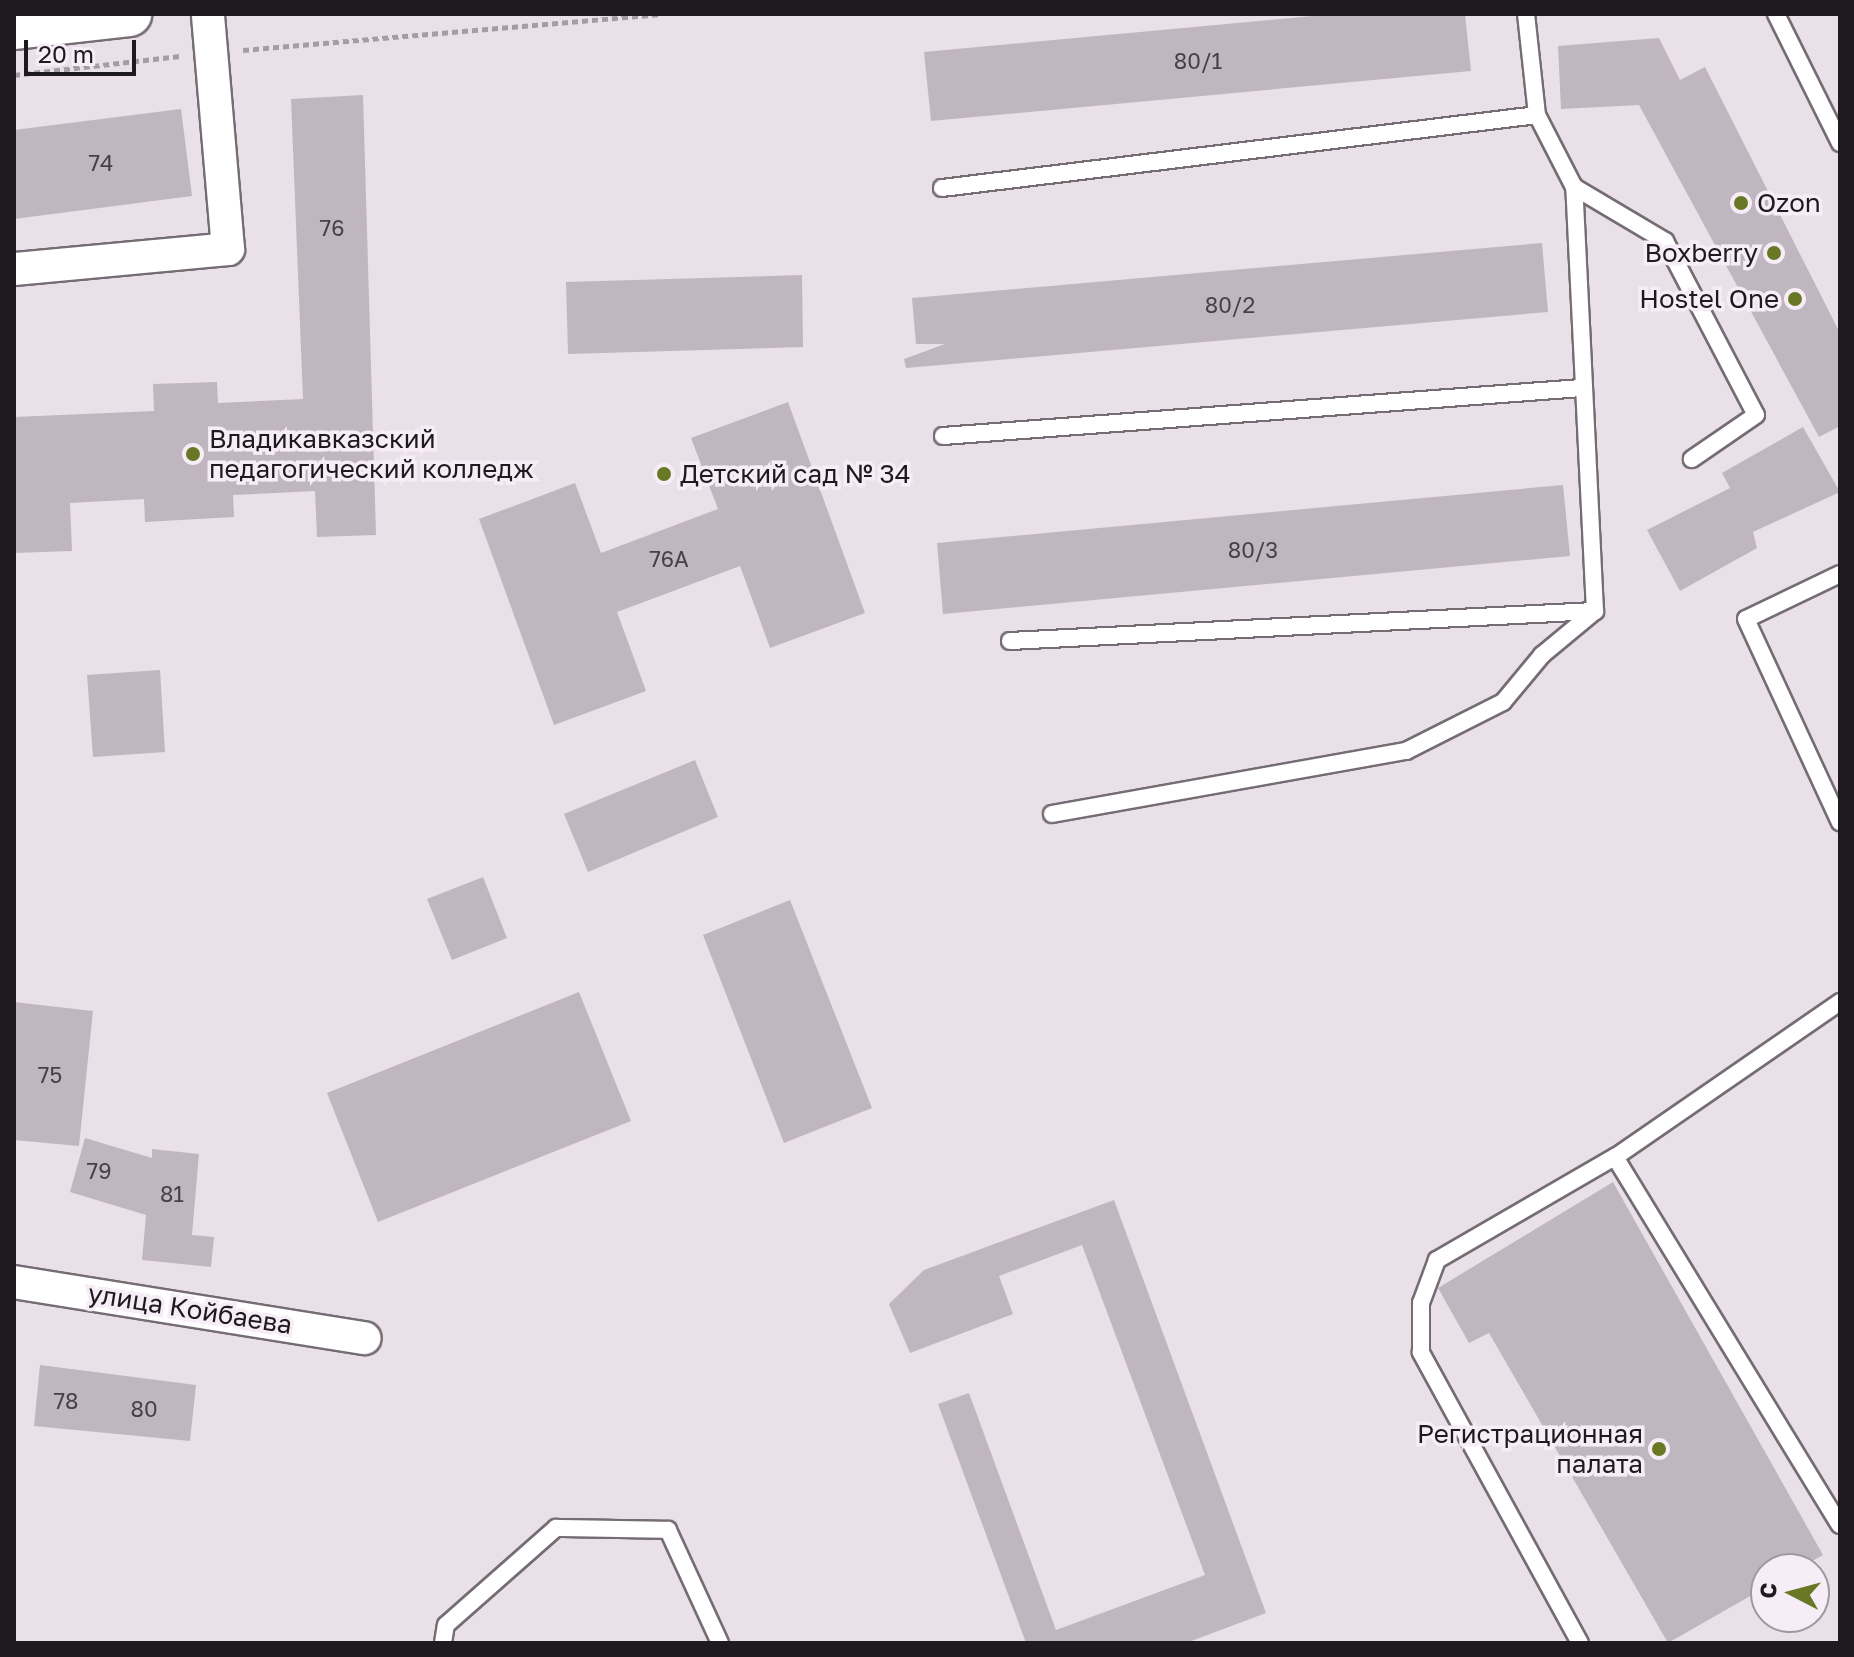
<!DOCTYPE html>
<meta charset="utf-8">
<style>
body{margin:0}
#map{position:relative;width:1854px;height:1657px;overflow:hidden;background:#eae0e8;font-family:"Golos Text",sans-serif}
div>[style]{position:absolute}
.building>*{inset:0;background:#c0b6bf}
.path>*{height:5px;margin-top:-2.5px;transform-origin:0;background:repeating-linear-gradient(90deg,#a49da3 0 6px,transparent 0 10px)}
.roads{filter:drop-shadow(2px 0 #756c74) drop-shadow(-2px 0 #756c74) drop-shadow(0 2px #756c74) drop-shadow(0 -2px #756c74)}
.lane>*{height:16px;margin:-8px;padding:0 8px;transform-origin:8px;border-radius:8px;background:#fff}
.street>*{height:32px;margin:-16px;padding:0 16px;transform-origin:16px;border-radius:16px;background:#fff}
.secondary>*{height:44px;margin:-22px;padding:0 22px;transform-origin:22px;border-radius:22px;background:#fff}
.dots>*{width:22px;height:22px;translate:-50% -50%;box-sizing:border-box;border:4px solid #f7edf6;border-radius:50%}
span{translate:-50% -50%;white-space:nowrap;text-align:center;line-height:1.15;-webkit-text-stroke:7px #f7edf6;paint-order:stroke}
.number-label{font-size:22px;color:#464146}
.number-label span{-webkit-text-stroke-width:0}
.poi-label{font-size:26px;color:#1e1a1d}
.left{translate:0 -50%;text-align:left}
.right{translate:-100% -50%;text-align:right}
.street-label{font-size:26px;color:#1e1a1d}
.frame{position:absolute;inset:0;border:16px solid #1e1a1d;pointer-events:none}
.north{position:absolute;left:1750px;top:1553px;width:80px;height:80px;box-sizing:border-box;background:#f7edf6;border:2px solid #a0999f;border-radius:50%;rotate:276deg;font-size:22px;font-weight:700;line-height:32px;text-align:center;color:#1e1a1d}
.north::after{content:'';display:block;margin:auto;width:28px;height:36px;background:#687825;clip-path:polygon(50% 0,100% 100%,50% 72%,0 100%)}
.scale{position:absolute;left:24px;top:40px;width:112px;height:36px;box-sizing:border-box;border:4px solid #1e1a1d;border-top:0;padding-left:10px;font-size:24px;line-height:28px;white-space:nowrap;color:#1e1a1d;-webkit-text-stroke:6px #f7edf6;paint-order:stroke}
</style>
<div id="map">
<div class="building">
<div style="clip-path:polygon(1335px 14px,1465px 14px,1471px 71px,931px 121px,924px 52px)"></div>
<div style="clip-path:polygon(1659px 38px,1680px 80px,1705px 67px,1840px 333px,1840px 426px,1819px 437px,1639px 105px,1561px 109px,1558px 46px)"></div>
<div style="clip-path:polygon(363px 95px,376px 535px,317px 537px,315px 491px,233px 495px,234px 517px,145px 522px,144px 499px,70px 503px,72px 551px,14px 553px,14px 417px,154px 411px,153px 384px,217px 382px,218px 403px,303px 399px,291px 99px)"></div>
<div style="clip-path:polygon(181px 109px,192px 196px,14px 219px,14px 130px)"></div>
<div style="clip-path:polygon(1542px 243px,1548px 312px,906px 368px,904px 359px,945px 344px,916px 344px,912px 298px)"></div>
<div style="clip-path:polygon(802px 275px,803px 347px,568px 354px,566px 282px)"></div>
<div style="clip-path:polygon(788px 402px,865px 613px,770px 648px,740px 566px,617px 612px,646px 691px,554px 725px,479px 519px,575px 483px,601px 553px,718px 509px,691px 438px)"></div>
<div style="clip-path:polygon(1803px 427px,1840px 492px,1753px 532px,1757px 548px,1680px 591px,1647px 530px,1730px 488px,1722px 473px)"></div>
<div style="clip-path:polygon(1563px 485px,1570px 556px,943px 614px,937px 543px)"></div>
<div style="clip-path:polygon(160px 670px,165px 752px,93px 757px,87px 675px)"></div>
<div style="clip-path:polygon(695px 760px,718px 817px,588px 872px,564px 814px)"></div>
<div style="clip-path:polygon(483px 877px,507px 938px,452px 960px,427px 899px)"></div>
<div style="clip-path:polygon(790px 900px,872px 1108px,784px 1143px,703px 935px)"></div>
<div style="clip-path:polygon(579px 992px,631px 1121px,378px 1222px,327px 1093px)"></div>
<div style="clip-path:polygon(14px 1002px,93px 1011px,79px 1146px,14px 1140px)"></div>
<div style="clip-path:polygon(85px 1138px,152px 1158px,152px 1149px,199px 1154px,192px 1235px,214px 1237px,211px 1267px,142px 1260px,146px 1215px,70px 1192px)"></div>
<div style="clip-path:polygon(1613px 1182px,1823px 1555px,1798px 1569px,1766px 1569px,1766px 1587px,1668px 1643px,1489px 1333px,1469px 1343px,1438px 1288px)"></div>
<div style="clip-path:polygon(1114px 1200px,1266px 1613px,1186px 1643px,1026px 1643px,938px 1404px,969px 1393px,1056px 1630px,1205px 1575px,1082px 1245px,999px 1276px,1013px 1314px,910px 1353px,889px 1304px,924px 1270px)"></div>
<div style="clip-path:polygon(40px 1365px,196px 1385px,190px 1441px,34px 1426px)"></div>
</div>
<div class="path">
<div style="left:243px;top:50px;width:420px;rotate:-4.9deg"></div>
<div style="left:14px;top:75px;width:167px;rotate:-6.5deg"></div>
</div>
<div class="roads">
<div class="lane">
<div style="left:1776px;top:14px;width:144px;rotate:63.6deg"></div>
<div style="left:1574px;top:187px;width:106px;rotate:30.7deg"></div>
<div style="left:1665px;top:241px;width:196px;rotate:62.4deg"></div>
<div style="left:1756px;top:415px;width:78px;rotate:145.5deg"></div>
<div style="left:942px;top:188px;width:599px;rotate:-6.99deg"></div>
<div style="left:943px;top:436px;width:641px;rotate:-4.3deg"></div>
<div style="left:1840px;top:574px;width:104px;rotate:154.4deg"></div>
<div style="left:1746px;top:619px;width:224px;rotate:65.2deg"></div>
<div style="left:1010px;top:641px;width:586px;rotate:-2.94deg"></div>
<div style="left:1595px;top:611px;width:425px;rotate:-92.8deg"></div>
<div style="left:1574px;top:187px;width:81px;rotate:-117.2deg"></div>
<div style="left:1537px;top:115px;width:102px;rotate:-96.2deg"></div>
<div style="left:1052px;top:814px;width:360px;rotate:-10.1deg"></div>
<div style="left:1406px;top:751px;width:109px;rotate:-26.8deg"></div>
<div style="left:1503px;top:702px;width:61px;rotate:-50.3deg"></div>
<div style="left:1542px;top:655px;width:69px;rotate:-39.7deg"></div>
<div style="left:1840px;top:1002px;width:273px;rotate:145.4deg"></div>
<div style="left:1615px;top:1157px;width:431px;rotate:58.6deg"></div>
<div style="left:443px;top:1643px;width:18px;rotate:-81deg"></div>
<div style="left:446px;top:1625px;width:147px;rotate:-41.4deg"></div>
<div style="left:556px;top:1528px;width:112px;rotate:1deg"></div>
<div style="left:668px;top:1530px;width:124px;rotate:65.3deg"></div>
<div style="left:1580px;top:1643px;width:332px;rotate:-118.7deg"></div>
<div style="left:1421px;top:1352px;width:49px;rotate:-90deg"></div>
<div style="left:1421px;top:1303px;width:46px;rotate:-69.6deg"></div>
<div style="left:1437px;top:1260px;width:206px;rotate:-30.1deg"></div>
</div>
<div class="street">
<div style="left:14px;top:269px;width:215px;rotate:-5.3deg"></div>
<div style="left:228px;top:249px;width:236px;rotate:-94.9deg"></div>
<div style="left:14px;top:1282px;width:355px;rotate:9.1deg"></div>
</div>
<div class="secondary">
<div style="left:14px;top:27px;width:116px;rotate:-6.4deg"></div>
</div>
</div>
<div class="dots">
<div style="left:1741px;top:203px;background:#687825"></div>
<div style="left:1774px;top:253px;background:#687825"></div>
<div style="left:1795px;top:299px;background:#687825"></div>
<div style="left:193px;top:454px;background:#687825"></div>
<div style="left:664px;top:474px;background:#687825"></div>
<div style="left:1659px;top:1449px;background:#687825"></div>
</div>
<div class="number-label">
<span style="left:1198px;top:61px">80/1</span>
<span style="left:101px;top:163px">74</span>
<span style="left:332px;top:228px">76</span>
<span style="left:1230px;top:305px">80/2</span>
<span style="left:1253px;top:550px">80/3</span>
<span style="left:669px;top:559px">76А</span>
<span style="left:50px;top:1075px">75</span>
<span style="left:99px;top:1171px">79</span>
<span style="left:172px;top:1194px">81</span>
<span style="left:66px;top:1401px">78</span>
<span style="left:144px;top:1409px">80</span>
</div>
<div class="poi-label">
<span class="left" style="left:1757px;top:203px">Ozon</span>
<span class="right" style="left:1758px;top:253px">Boxberry</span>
<span class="right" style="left:1779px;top:299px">Hostel One</span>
<span class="left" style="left:209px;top:454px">Владикавказский<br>педагогический колледж</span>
<span class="left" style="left:680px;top:474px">Детский сад № 34</span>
<span class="right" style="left:1643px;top:1449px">Регистрационная<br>палата</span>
</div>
<div class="street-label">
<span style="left:190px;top:1309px;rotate:9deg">улица Койбаева</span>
</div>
<div class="frame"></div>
<div class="north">С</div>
<div class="scale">20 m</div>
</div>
